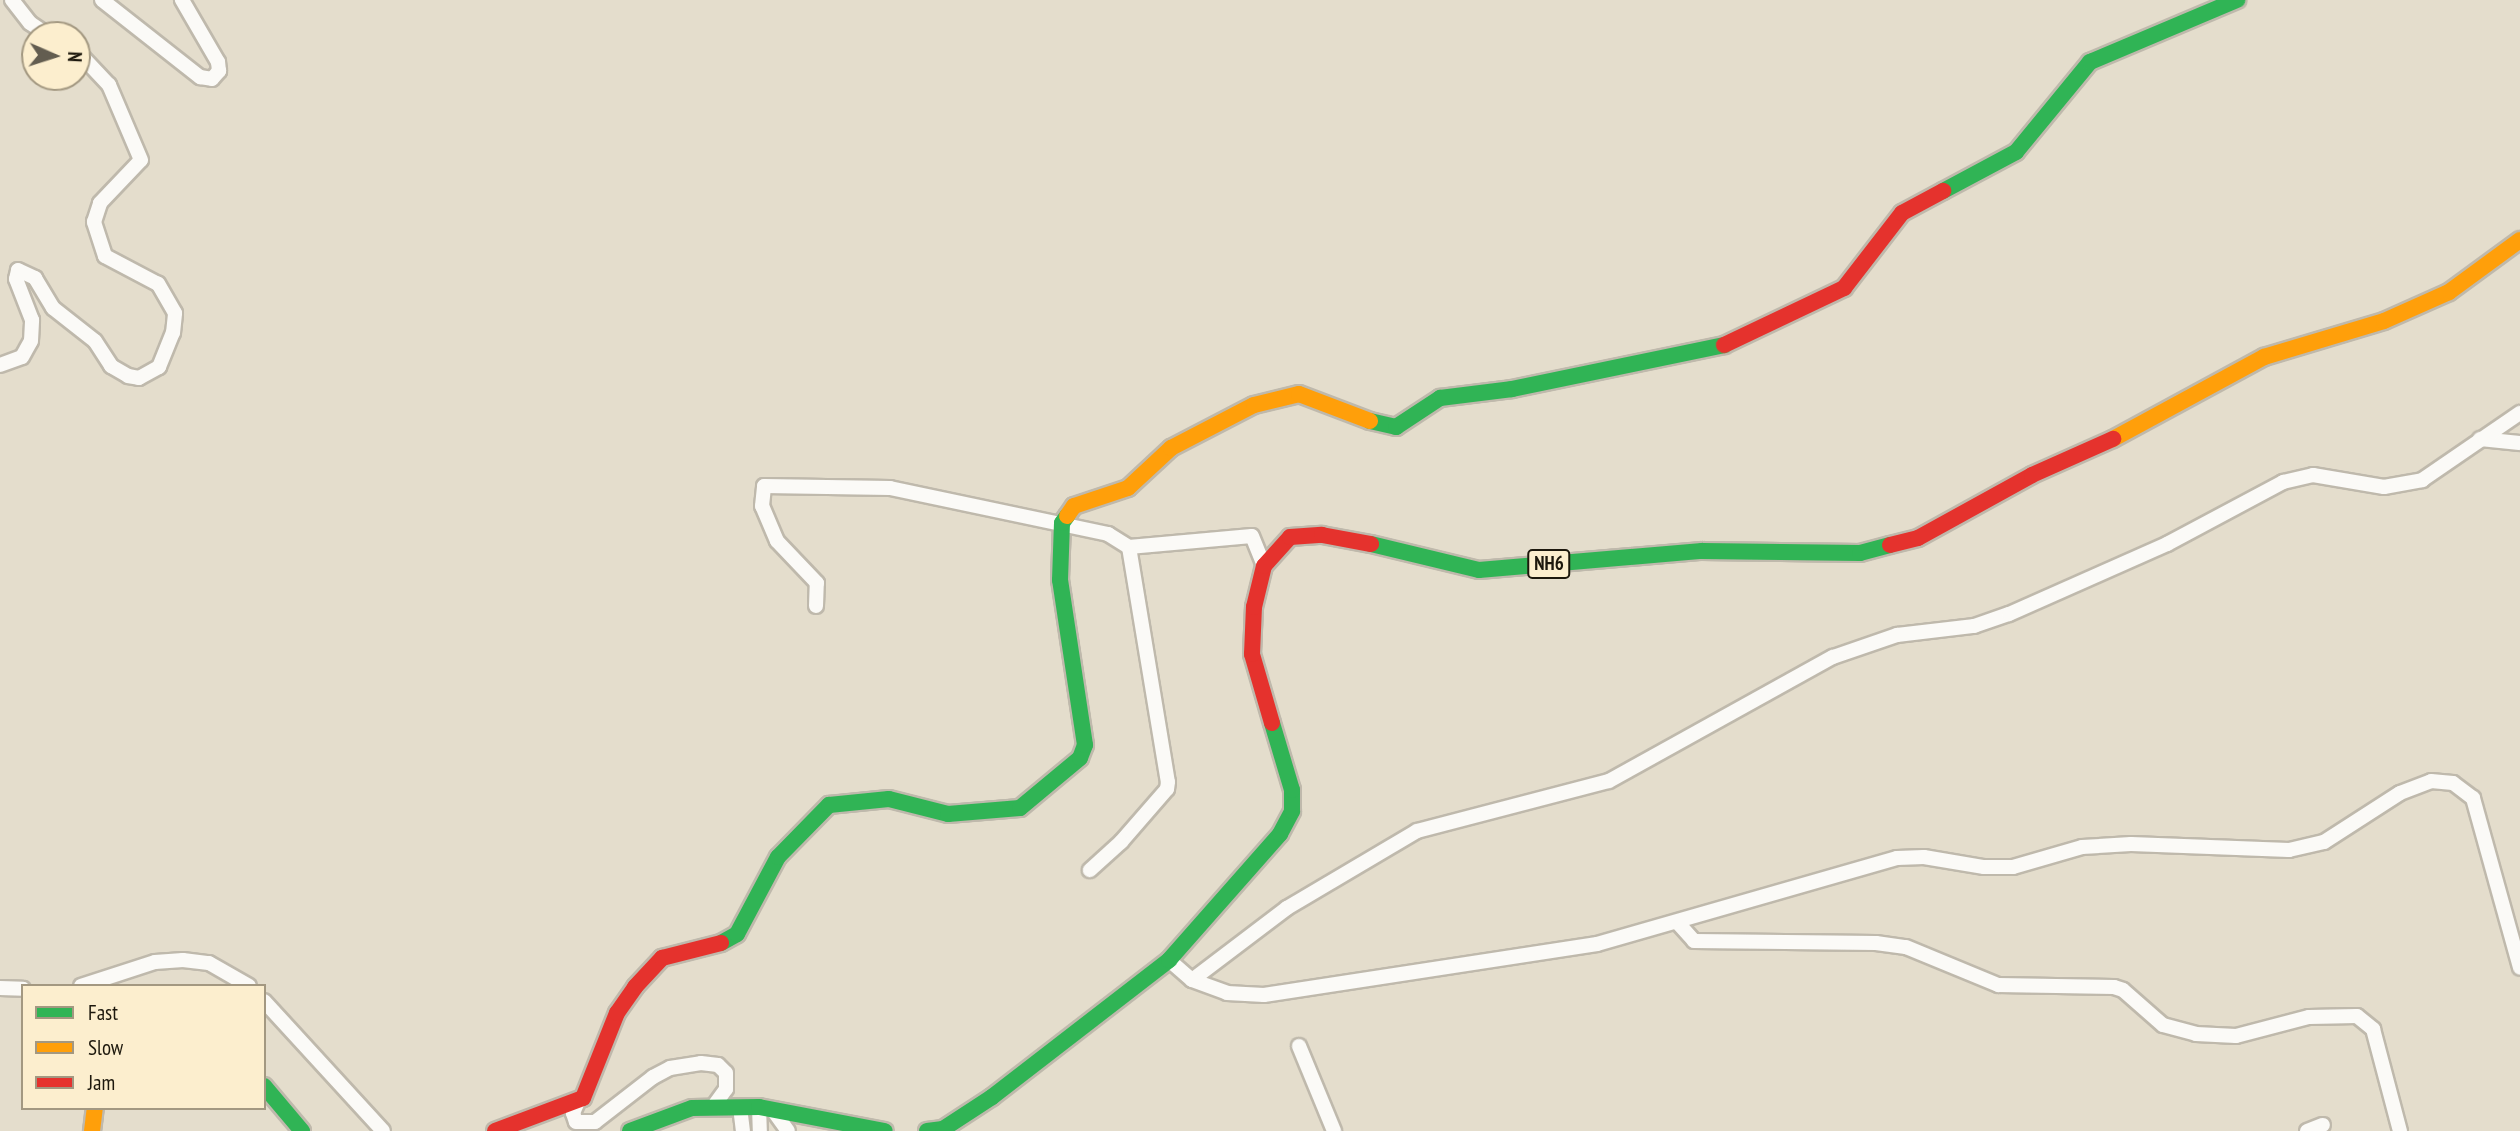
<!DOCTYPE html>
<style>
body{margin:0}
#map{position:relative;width:2520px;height:1131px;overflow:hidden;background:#e4ddcc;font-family:"PT Sans Narrow",sans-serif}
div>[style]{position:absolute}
.roads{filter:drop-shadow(2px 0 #bfb9ac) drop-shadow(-2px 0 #bfb9ac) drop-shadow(0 2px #bfb9ac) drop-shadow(0 -2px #bfb9ac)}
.street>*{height:14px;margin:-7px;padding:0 7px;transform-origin:7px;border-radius:7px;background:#fbfaf7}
.fast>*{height:16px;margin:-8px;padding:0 8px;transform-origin:8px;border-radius:8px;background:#30b455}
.slow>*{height:16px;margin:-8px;padding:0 8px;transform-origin:8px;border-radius:8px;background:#ff9f0a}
.jam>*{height:16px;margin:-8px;padding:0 8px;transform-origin:8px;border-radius:8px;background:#e5322d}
span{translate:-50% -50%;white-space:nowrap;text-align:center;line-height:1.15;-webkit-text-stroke:5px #fceece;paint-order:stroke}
.shield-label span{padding:2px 5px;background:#fceece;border:2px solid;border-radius:5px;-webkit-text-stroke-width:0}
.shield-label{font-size:19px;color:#1d180d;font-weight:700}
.legend{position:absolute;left:21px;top:984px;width:245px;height:126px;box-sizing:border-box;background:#fceece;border:2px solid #a39881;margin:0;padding:9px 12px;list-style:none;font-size:21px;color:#1d180d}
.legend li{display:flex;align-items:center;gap:14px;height:35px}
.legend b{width:35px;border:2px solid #a39881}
.north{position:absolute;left:21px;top:21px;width:70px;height:70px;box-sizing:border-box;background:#fceece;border:2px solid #a39881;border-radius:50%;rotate:93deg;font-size:19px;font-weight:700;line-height:28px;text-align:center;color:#1d180d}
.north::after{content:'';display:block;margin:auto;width:24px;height:32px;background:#635d50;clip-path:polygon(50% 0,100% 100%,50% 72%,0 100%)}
</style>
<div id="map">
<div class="roads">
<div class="street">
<div style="left:12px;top:0;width:29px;rotate:52deg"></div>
<div style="left:30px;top:23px;width:22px;rotate:34deg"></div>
<div style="left:102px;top:0;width:125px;rotate:38.2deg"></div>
<div style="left:200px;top:77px;width:12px;rotate:9deg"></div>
<div style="left:212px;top:79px;width:11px;rotate:-49deg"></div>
<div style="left:219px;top:71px;width:9px;rotate:-96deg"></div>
<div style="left:218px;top:62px;width:72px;rotate:-120.1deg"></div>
<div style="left:0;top:365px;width:23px;rotate:-20deg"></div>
<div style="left:22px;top:357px;width:18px;rotate:-61deg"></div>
<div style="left:31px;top:341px;width:21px;rotate:-87deg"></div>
<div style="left:32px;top:320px;width:44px;rotate:-111.3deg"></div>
<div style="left:16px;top:279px;width:9px;rotate:-77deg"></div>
<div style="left:18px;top:270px;width:19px;rotate:25deg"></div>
<div style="left:35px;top:278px;width:35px;rotate:59deg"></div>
<div style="left:53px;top:308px;width:53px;rotate:38.2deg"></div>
<div style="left:95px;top:341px;width:30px;rotate:57deg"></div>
<div style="left:111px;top:366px;width:20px;rotate:30deg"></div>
<div style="left:128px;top:376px;width:11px;rotate:10deg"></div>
<div style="left:139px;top:378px;width:23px;rotate:-29deg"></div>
<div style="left:159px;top:367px;width:37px;rotate:-68deg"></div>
<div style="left:173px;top:333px;width:20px;rotate:-84deg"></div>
<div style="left:175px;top:313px;width:34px;rotate:-120deg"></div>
<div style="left:158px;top:284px;width:60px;rotate:-152.2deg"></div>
<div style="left:105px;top:256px;width:36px;rotate:-108deg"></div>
<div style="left:94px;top:222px;width:20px;rotate:-72deg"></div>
<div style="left:100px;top:203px;width:59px;rotate:-46.4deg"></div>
<div style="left:141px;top:160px;width:82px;rotate:-113.1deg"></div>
<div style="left:109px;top:85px;width:47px;rotate:-133.3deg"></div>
<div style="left:2480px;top:439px;width:40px;rotate:5.7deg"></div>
<div style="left:1129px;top:547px;width:123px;rotate:-5.1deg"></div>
<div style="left:1252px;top:536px;width:32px;rotate:68deg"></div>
<div style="left:816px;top:606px;width:23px;rotate:-88deg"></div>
<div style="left:817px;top:583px;width:58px;rotate:-133.6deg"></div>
<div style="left:777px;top:541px;width:38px;rotate:-113deg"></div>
<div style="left:762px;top:506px;width:20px;rotate:-84deg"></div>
<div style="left:764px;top:486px;width:126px;rotate:0.9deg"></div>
<div style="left:890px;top:488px;width:223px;rotate:11.9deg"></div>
<div style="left:1108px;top:534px;width:25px;rotate:32deg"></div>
<div style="left:1129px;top:547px;width:238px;rotate:80.6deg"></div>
<div style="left:1168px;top:782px;width:7px;rotate:98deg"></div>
<div style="left:1167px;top:789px;width:70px;rotate:131deg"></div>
<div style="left:1121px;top:842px;width:42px;rotate:137.9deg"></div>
<div style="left:1678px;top:923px;width:24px;rotate:48deg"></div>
<div style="left:1694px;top:941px;width:182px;rotate:0.6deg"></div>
<div style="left:1876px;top:943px;width:30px;rotate:8deg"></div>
<div style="left:1906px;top:947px;width:100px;rotate:22.4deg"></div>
<div style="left:1998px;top:985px;width:116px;rotate:1deg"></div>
<div style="left:2114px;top:987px;width:9px;rotate:18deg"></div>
<div style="left:2123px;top:990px;width:53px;rotate:41.2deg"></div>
<div style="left:2163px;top:1025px;width:34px;rotate:15deg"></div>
<div style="left:2196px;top:1034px;width:40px;rotate:2.9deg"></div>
<div style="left:2236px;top:1036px;width:75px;rotate:-14.6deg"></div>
<div style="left:2309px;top:1017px;width:48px;rotate:-1.2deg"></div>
<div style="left:2357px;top:1016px;width:21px;rotate:39deg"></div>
<div style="left:2373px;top:1029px;width:106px;rotate:75.2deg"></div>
<div style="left:1169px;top:960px;width:30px;rotate:41deg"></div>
<div style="left:1192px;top:980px;width:37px;rotate:20deg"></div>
<div style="left:1227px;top:993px;width:37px;rotate:3deg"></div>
<div style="left:1264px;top:995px;width:337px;rotate:-8.7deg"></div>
<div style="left:1597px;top:944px;width:312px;rotate:-16deg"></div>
<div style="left:1897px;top:858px;width:27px;rotate:-2deg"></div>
<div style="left:1924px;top:857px;width:61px;rotate:9.5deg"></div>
<div style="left:1984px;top:867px;width:29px"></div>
<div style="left:2013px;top:867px;width:72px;rotate:-16.2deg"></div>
<div style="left:2082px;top:847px;width:49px;rotate:-3.5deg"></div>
<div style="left:2131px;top:844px;width:158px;rotate:2.2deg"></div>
<div style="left:2289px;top:850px;width:36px;rotate:-13deg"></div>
<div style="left:2324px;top:842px;width:90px;rotate:-32.8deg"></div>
<div style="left:2400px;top:793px;width:33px;rotate:-21deg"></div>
<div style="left:2431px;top:781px;width:22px;rotate:5deg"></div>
<div style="left:2453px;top:783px;width:25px;rotate:37deg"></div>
<div style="left:2473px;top:798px;width:176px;rotate:74.5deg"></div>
<div style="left:1192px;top:980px;width:119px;rotate:-37.2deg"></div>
<div style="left:1287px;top:908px;width:151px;rotate:-30.6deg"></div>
<div style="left:1417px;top:831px;width:198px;rotate:-14.6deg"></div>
<div style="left:1609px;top:781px;width:256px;rotate:-29deg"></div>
<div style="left:1833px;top:657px;width:68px;rotate:-19deg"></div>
<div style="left:1897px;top:635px;width:78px;rotate:-6.7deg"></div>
<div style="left:1974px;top:626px;width:37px;rotate:-19deg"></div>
<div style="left:2009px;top:614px;width:173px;rotate:-23.9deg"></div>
<div style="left:2167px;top:544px;width:132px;rotate:-28.1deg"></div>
<div style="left:2283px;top:482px;width:31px;rotate:-13deg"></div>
<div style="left:2313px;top:475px;width:72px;rotate:9.6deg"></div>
<div style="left:2384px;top:487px;width:39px;rotate:-10deg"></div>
<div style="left:2422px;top:480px;width:119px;rotate:-34.4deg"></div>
<div style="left:81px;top:986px;width:78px;rotate:-18deg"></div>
<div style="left:155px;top:962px;width:28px;rotate:-4deg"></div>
<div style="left:183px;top:960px;width:26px;rotate:7deg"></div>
<div style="left:209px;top:963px;width:46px;rotate:29.9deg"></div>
<div style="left:0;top:988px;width:23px;rotate:2deg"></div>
<div style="left:264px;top:1001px;width:176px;rotate:47.5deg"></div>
<div style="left:1299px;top:1046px;width:92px;rotate:67.6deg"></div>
<div style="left:577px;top:1104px;width:10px;rotate:114deg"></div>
<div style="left:573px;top:1113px;width:9px;rotate:72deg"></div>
<div style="left:576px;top:1122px;width:19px"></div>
<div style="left:595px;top:1122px;width:73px;rotate:-37.8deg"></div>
<div style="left:653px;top:1077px;width:19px;rotate:-28deg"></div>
<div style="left:670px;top:1068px;width:31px;rotate:-9deg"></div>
<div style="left:701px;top:1063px;width:17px;rotate:7deg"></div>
<div style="left:718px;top:1065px;width:11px;rotate:45deg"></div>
<div style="left:726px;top:1073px;width:16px;rotate:90deg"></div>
<div style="left:726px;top:1089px;width:22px;rotate:126deg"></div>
<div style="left:740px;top:1107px;width:24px;rotate:83deg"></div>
<div style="left:759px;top:1107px;width:24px;rotate:88deg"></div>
<div style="left:772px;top:1109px;width:27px;rotate:54deg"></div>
<div style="left:2307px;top:1131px;width:17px;rotate:-21deg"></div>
</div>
<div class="fast">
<div style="left:1943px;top:191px;width:83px;rotate:-28.1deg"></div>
<div style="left:2016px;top:152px;width:117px;rotate:-50.6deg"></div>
<div style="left:2090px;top:62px;width:160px;rotate:-22.9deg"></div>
<div style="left:1370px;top:421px;width:27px;rotate:13deg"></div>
<div style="left:1396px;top:427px;width:53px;rotate:-33.4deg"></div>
<div style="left:1440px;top:398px;width:73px;rotate:-7.1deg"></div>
<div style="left:1512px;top:389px;width:217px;rotate:-11.7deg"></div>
<div style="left:1371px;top:544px;width:111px;rotate:13.5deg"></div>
<div style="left:1479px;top:570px;width:224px;rotate:-4.9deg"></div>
<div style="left:1702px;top:551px;width:158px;rotate:0.7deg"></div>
<div style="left:1860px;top:553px;width:31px;rotate:-15deg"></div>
<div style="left:721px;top:943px;width:18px;rotate:-29deg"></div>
<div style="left:737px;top:934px;width:87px;rotate:-62deg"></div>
<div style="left:778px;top:857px;width:73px;rotate:-45.6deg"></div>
<div style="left:829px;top:805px;width:60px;rotate:-5.7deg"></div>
<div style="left:889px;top:799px;width:61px;rotate:14.3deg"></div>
<div style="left:948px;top:814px;width:72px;rotate:-4.8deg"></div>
<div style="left:1020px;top:808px;width:78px;rotate:-39.8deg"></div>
<div style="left:1080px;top:758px;width:14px;rotate:-69deg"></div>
<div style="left:1085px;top:745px;width:167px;rotate:-98.6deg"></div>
<div style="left:1060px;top:580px;width:57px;rotate:-88deg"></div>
<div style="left:1062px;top:523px;width:9px;rotate:-54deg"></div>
<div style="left:264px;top:1086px;width:59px;rotate:49.8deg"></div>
<div style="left:630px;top:1131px;width:66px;rotate:-20.4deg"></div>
<div style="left:692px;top:1108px;width:67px;rotate:-0.9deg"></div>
<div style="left:759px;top:1107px;width:128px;rotate:10.8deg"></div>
<div style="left:927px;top:1131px;width:16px;rotate:-7deg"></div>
<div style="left:943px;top:1129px;width:59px;rotate:-33.1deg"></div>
<div style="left:992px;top:1097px;width:224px;rotate:-37.7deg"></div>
<div style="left:1169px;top:960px;width:168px;rotate:-48.6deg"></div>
<div style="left:1280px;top:834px;width:26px;rotate:-62deg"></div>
<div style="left:1292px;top:811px;width:21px;rotate:-90deg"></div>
<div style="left:1292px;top:790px;width:70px;rotate:-106.6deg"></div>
</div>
<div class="slow">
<div style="left:2113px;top:439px;width:172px;rotate:-28.5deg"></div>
<div style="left:2264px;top:357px;width:125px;rotate:-16.7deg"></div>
<div style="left:2384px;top:321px;width:71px;rotate:-24deg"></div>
<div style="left:2449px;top:292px;width:88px;rotate:-36.2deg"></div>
<div style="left:1067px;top:516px;width:12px;rotate:-55deg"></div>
<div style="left:1074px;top:506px;width:57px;rotate:-18.4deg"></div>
<div style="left:1128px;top:488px;width:59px;rotate:-42.9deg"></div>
<div style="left:1171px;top:448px;width:93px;rotate:-27.4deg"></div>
<div style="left:1254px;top:405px;width:46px;rotate:-13.7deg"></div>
<div style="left:1299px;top:394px;width:76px;rotate:20.8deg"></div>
<div style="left:92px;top:1131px;width:23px;rotate:-83deg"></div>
</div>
<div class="jam">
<div style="left:1724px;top:345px;width:133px;rotate:-25.4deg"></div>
<div style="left:1844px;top:288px;width:95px;rotate:-52.3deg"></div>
<div style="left:1902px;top:213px;width:47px;rotate:-28.2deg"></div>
<div style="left:1890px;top:545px;width:29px;rotate:-14deg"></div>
<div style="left:1918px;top:538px;width:130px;rotate:-28.9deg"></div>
<div style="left:2032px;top:475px;width:89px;rotate:-24deg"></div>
<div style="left:1272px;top:723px;width:72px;rotate:-106.2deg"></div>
<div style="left:1252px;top:654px;width:47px;rotate:-87.6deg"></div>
<div style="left:1254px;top:607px;width:42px;rotate:-76.3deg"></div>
<div style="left:1264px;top:566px;width:39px;rotate:-48deg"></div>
<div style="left:1290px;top:537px;width:32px;rotate:-4deg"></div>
<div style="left:1322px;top:535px;width:50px;rotate:10.4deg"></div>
<div style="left:495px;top:1131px;width:94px;rotate:-20.6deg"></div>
<div style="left:583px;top:1098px;width:92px;rotate:-68.2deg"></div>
<div style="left:617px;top:1013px;width:32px;rotate:-55deg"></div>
<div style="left:635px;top:987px;width:40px;rotate:-47deg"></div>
<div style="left:662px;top:958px;width:61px;rotate:-14.3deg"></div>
</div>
</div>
<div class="shield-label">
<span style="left:1549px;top:564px">NH6</span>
</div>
<ul class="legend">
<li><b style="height:9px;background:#30b455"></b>Fast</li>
<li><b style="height:9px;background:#ff9f0a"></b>Slow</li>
<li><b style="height:9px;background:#e5322d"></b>Jam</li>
</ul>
<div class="north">N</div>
</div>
